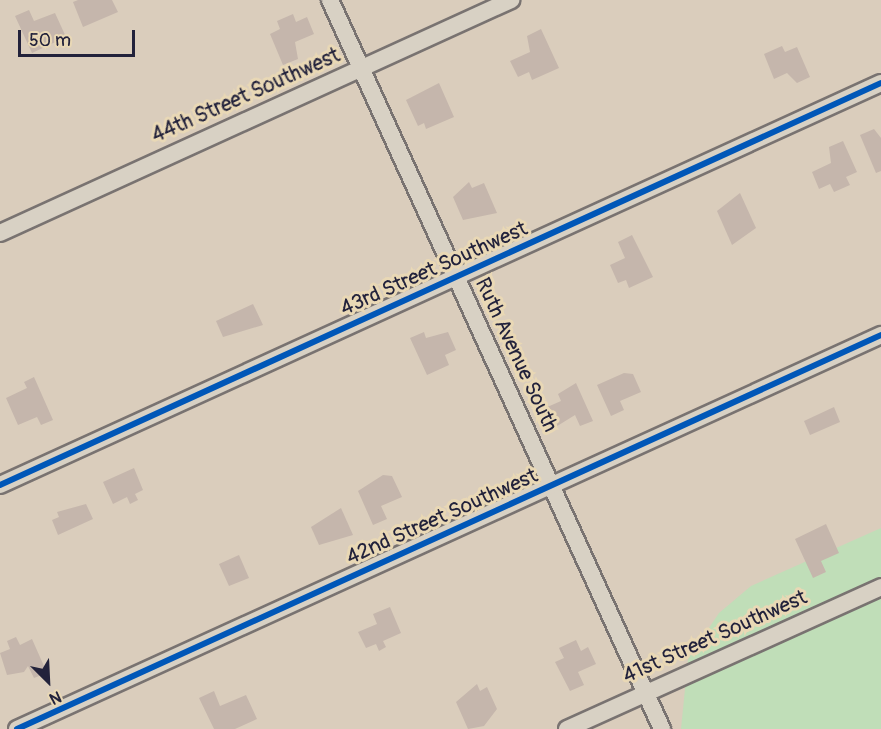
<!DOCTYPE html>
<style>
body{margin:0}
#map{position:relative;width:881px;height:729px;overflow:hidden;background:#dacdbc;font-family:Pangolin,sans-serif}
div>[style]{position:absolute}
.green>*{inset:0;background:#c0deb8}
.building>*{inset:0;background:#c5b6ac}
.roads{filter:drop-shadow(2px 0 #797371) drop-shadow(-2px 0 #797371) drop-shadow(0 2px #797371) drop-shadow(0 -2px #797371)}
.minor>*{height:16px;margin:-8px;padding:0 8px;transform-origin:8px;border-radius:8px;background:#d8d1c4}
.cycleway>*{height:6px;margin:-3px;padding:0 3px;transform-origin:3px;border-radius:3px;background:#0057b8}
span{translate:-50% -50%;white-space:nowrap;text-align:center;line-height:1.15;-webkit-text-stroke:6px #e9d8b5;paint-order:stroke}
.street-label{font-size:21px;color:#22223b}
.north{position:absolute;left:18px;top:651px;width:60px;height:60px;-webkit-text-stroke:4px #e9d8b5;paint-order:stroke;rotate:156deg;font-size:16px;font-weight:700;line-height:24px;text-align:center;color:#22223b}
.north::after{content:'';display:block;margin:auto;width:21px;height:27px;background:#22223b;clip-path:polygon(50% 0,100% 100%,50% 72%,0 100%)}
.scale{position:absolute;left:18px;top:30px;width:117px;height:27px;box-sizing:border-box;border:3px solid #22223b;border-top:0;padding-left:8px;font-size:18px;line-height:21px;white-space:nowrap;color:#22223b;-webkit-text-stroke:4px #e9d8b5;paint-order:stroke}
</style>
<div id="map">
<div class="green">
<div style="clip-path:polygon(881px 528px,881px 729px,681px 729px,688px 659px,719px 613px,751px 586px)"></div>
</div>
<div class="building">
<div style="clip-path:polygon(78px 0,112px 0,118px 12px,83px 27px,73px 2px)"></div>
<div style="clip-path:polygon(29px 10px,34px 21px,55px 13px,66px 37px,32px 53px,15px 16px)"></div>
<div style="clip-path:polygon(293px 14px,296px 22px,307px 17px,314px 34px,295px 42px,298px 59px,283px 65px,270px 34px,280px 29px,277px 21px)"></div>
<div style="clip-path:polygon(541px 29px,559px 68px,532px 80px,529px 72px,518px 77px,510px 61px,530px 52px,527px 36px)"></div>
<div style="clip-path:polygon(782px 46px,785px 52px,797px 47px,810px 77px,797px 83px,787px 73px,774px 79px,764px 54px)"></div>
<div style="clip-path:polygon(439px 83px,454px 117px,426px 129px,424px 123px,418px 126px,406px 100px)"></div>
<div style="clip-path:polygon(874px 129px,881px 138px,881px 171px,876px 173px,860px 135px)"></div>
<div style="clip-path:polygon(843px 141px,857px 172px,846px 177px,850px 185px,834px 192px,830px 184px,819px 189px,812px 172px,831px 163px,829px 147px)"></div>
<div style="clip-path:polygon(469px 182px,472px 188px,484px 183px,497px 213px,463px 220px,453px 197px)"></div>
<div style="clip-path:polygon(740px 193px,756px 228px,732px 245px,717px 211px)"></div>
<div style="clip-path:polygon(632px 235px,653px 277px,629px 288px,626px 280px,618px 283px,610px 265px,625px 258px,618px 242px)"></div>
<div style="clip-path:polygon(253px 304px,263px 325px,223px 337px,216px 321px)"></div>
<div style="clip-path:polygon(424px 332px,426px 338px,448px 332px,456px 350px,445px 355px,449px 365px,427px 375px,410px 338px)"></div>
<div style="clip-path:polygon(624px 373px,633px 374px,641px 392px,620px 401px,624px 410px,611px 416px,597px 385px)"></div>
<div style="clip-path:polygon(34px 377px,53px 420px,41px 425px,37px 417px,18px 425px,6px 398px,27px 388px,24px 382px)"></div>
<div style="clip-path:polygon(576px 383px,593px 421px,580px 426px,575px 415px,554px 428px,545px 408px,561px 401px,558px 394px)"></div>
<div style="clip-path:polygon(834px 407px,840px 422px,810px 435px,804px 421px)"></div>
<div style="clip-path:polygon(134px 468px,143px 490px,135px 494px,138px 500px,130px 504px,127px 497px,113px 504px,103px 482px)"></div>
<div style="clip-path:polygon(383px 475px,392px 476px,402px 497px,381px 506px,387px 519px,373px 525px,358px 491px)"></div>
<div style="clip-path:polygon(86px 504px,93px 519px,58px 535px,52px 520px,59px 517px,57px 512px)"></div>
<div style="clip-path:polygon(341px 508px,353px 535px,319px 545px,311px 527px)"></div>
<div style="clip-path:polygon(826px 524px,839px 553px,821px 561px,826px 572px,813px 578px,795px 539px)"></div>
<div style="clip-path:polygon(239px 555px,249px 578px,229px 586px,219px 564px)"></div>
<div style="clip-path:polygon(390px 607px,401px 633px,383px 641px,386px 647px,379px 651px,376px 644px,366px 648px,358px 632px,377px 624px,373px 614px)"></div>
<div style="clip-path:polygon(16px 637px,20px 645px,32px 639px,47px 673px,34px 678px,28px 666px,24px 672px,7px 675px,0 653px,10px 649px,7px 641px)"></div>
<div style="clip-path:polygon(576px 640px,581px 651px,588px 647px,596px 664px,578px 672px,584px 685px,570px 691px,555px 662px,564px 658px,559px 648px)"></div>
<div style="clip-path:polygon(477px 684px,480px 691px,487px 687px,497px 709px,484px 726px,468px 729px,456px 702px)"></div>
<div style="clip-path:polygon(214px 691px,220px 706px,246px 695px,257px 719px,235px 729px,214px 729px,199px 698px)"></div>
</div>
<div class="roads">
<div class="minor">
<div style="left:330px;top:0;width:801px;rotate:65.51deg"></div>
<div style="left:0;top:233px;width:562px;rotate:-24.51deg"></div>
<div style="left:0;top:485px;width:968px;rotate:-24.53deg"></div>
<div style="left:17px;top:729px;width:950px;rotate:-24.51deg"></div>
<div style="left:567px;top:729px;width:345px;rotate:-24.3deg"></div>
</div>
</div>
<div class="cycleway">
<div style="left:0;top:485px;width:968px;rotate:-24.53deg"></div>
<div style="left:17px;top:729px;width:950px;rotate:-24.51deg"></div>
</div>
<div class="street-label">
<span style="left:246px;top:96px;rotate:-24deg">44th Street Southwest</span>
<span style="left:434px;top:269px;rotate:-24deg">43rd Street Southwest</span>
<span style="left:516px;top:355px;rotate:65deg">Ruth Avenue South</span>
<span style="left:442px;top:517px;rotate:-24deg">42nd Street Southwest</span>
<span style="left:715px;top:637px;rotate:-24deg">41st Street Southwest</span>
</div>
<div class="north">N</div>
<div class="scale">50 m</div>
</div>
